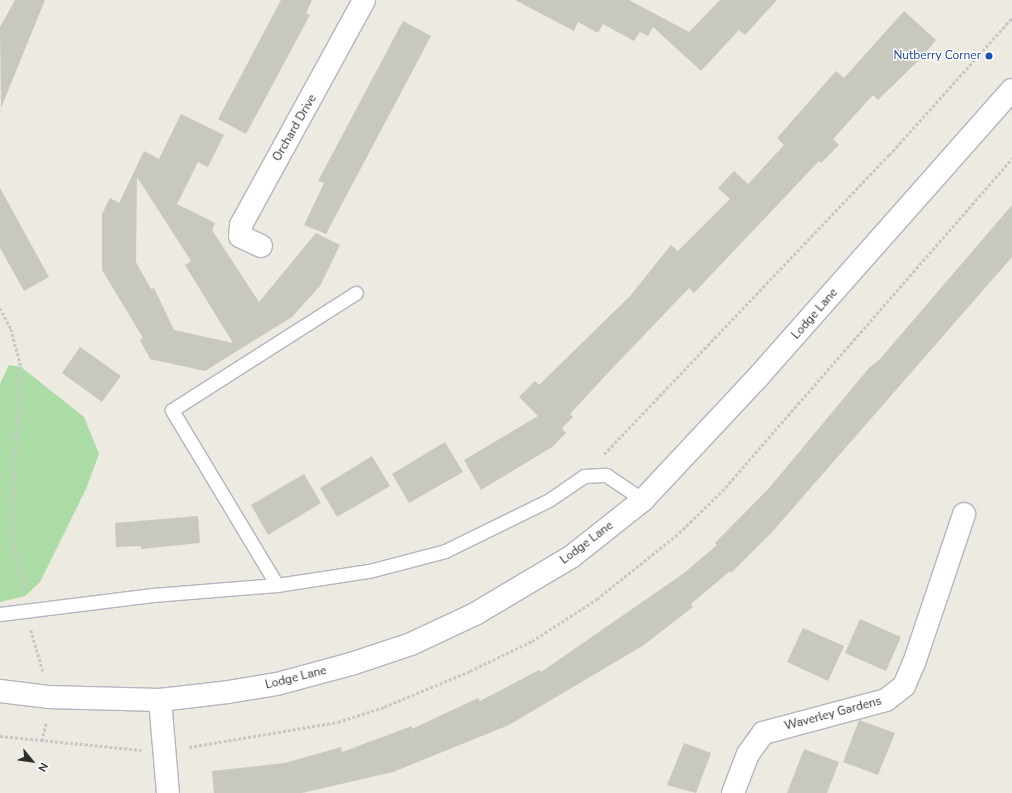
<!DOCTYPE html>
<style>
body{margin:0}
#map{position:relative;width:1012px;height:793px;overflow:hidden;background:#eceae1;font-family:"Nunito Sans",sans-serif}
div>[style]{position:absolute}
.green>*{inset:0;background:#abdca5}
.building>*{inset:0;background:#c9c8bf}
.path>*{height:2.5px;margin-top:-1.25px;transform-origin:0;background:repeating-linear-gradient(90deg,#c8c8c8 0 3px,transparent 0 5px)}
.roads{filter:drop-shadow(1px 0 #b5b5bf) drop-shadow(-1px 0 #b5b5bf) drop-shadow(0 1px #b5b5bf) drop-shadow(0 -1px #b5b5bf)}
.service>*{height:13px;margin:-6.5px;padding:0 6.5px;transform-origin:6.5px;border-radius:6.5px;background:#fff}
.minor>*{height:22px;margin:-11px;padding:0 11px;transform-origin:11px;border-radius:11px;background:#fff}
.tertiary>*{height:22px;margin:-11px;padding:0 11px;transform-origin:11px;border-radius:11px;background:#fff}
.dots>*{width:11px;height:11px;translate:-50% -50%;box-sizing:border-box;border:2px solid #fff;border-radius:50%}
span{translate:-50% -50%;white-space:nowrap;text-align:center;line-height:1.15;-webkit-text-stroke:3px #fff;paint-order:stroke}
.transit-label{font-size:12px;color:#164399}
.right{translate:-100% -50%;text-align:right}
.street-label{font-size:12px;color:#2d2d2d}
.north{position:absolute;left:12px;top:741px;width:40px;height:40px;-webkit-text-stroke:3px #fff;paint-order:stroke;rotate:119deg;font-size:11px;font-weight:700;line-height:16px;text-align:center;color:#2d2d2d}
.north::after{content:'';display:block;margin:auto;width:14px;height:18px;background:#2d2d2d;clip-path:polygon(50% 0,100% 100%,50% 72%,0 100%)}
</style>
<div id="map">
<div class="green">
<div style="clip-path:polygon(9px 365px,21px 367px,84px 417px,99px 454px,86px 489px,40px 582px,25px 596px,0 602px,0 384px)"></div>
</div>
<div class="building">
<div style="clip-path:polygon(15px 0,45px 0,1px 108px,0 27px)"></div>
<div style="clip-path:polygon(281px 0,312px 0,306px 13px,310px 15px,246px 134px,218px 119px)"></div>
<div style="clip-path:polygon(515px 0,629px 0,689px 32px,720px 0,777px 0,745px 35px,739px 30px,701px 71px,653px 27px,648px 36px,640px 32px,634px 41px,603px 24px,598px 33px,578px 22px,574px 31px)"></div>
<div style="clip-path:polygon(904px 11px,936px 40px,921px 58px,878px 100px,873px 95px,833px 139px,839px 145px,821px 163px,819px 161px,694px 293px,689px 288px,606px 375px,570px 414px,573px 417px,562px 428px,566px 433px,552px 447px,481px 490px,464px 460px,538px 416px,519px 397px,535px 381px,539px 385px,630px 296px,671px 245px,678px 251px,730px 199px,718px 188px,734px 171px,748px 184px,784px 145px,777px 138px,836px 71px,844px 78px)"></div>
<div style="clip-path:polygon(403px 21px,431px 36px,326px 234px,304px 225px,324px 183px,318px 181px)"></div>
<div style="clip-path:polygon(evenodd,181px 114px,224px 135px,208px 167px,198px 162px,177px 204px,215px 223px,212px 230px,259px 302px,316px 233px,340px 245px,320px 286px,292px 317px,205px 371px,150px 359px,140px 340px,143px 338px,102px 270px,102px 214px,110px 198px,119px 203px,144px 151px,159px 159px,181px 114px,137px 177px,191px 261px,185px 265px,233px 343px,174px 330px,154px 288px,151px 289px,136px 262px,137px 177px)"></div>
<div style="clip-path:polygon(0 188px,49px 277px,24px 291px,0 248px)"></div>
<div style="clip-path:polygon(1012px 205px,1012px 257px,773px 531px,731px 573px,730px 571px,691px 604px,693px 607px,644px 645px,509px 725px,393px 772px,302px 793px,214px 793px,212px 771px,285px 763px,341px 747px,342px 752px,412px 726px,412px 729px,478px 698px,480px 701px,539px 670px,541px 672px,684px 573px,717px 545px,715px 543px,770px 487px,869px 368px,880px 359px)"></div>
<div style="clip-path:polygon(80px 347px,121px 376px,102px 402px,62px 373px)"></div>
<div style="clip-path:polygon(445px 442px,463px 472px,409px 503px,392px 474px)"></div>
<div style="clip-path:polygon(372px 456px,390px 486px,337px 517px,320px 488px)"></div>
<div style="clip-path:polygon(304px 474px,321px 503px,268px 535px,251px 505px)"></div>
<div style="clip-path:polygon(198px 516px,200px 543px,141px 549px,141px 546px,116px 547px,115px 523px)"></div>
<div style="clip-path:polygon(860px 619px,901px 637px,886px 671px,845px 653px)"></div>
<div style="clip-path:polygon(803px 628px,844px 646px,828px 681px,787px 662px)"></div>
<div style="clip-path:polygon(859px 720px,895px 733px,878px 775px,843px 762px)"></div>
<div style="clip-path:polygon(684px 743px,711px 753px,696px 793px,667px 785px)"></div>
<div style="clip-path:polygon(804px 749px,839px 762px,827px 793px,787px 793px)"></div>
</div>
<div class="path">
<div style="left:0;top:308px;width:24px;rotate:62deg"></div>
<div style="left:11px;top:329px;width:39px;rotate:75deg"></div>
<div style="left:21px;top:367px;width:166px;rotate:93.4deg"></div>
<div style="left:11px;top:533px;width:60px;rotate:76.4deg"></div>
<div style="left:604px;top:454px;width:413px;rotate:-46.4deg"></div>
<div style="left:889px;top:155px;width:184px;rotate:-48.1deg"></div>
<div style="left:31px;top:630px;width:43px;rotate:73.7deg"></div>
<div style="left:0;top:736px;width:142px;rotate:5.7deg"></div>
<div style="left:42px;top:741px;width:19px;rotate:-78deg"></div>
<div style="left:189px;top:747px;width:151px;rotate:-9.5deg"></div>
<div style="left:338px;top:722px;width:48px;rotate:-18.1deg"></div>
<div style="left:384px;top:707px;width:93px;rotate:-22.7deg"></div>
<div style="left:470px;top:671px;width:69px;rotate:-25.8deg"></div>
<div style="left:532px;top:641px;width:77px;rotate:-32.9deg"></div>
<div style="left:597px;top:599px;width:105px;rotate:-38.8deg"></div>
<div style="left:679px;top:533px;width:60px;rotate:-44.3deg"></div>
<div style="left:722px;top:491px;width:442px;rotate:-48.9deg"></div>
</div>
<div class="roads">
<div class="service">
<div style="left:277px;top:585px;width:204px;rotate:-121deg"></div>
<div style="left:172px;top:410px;width:218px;rotate:-32.5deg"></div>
<div style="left:0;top:614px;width:154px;rotate:-7.1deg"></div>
<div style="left:153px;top:595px;width:124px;rotate:-4.6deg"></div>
<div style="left:277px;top:585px;width:93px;rotate:-8.7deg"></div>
<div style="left:369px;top:571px;width:79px;rotate:-14.7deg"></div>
<div style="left:445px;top:551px;width:116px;rotate:-26.1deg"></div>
<div style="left:549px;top:500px;width:42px;rotate:-34.4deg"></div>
<div style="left:584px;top:476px;width:22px;rotate:-3deg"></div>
<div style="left:606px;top:475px;width:45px;rotate:34deg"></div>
</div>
<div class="minor">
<div style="left:261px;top:246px;width:23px;rotate:-155deg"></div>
<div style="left:240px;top:236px;width:11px;rotate:-85deg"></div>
<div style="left:241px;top:225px;width:256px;rotate:-61.3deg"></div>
<div style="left:160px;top:700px;width:93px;rotate:85.1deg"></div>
<div style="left:733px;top:793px;width:42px;rotate:-69deg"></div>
<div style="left:748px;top:754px;width:26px;rotate:-54deg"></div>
<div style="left:763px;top:733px;width:127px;rotate:-15deg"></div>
<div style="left:886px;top:700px;width:23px;rotate:-38deg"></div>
<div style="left:904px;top:686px;width:25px;rotate:-67deg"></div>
<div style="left:914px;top:663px;width:157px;rotate:-71.4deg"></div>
</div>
<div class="tertiary">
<div style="left:0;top:691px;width:48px;rotate:7.1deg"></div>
<div style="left:48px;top:697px;width:112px;rotate:1.5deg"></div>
<div style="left:160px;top:700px;width:68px;rotate:-6.7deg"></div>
<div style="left:228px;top:692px;width:50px;rotate:-9.3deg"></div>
<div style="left:277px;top:684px;width:77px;rotate:-15.1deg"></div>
<div style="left:351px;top:664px;width:63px;rotate:-18.4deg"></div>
<div style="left:411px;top:644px;width:71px;rotate:-25.1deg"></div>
<div style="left:475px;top:614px;width:112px;rotate:-30.7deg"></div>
<div style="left:571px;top:557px;width:92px;rotate:-38.4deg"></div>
<div style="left:643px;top:500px;width:168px;rotate:-46.9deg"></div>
<div style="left:758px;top:377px;width:383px;rotate:-48.5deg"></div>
</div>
</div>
<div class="dots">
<div style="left:989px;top:56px;background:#1a4fb4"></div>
</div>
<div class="transit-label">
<span class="right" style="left:981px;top:56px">Nutberry Corner</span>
</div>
<div class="street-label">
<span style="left:295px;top:128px;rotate:-60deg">Orchard Drive</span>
<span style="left:815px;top:314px;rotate:-49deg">Lodge Lane</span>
<span style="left:587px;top:543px;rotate:-37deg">Lodge Lane</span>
<span style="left:296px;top:678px;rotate:-14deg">Lodge Lane</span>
<span style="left:833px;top:714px;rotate:-15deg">Waverley Gardens</span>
</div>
<div class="north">N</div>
</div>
